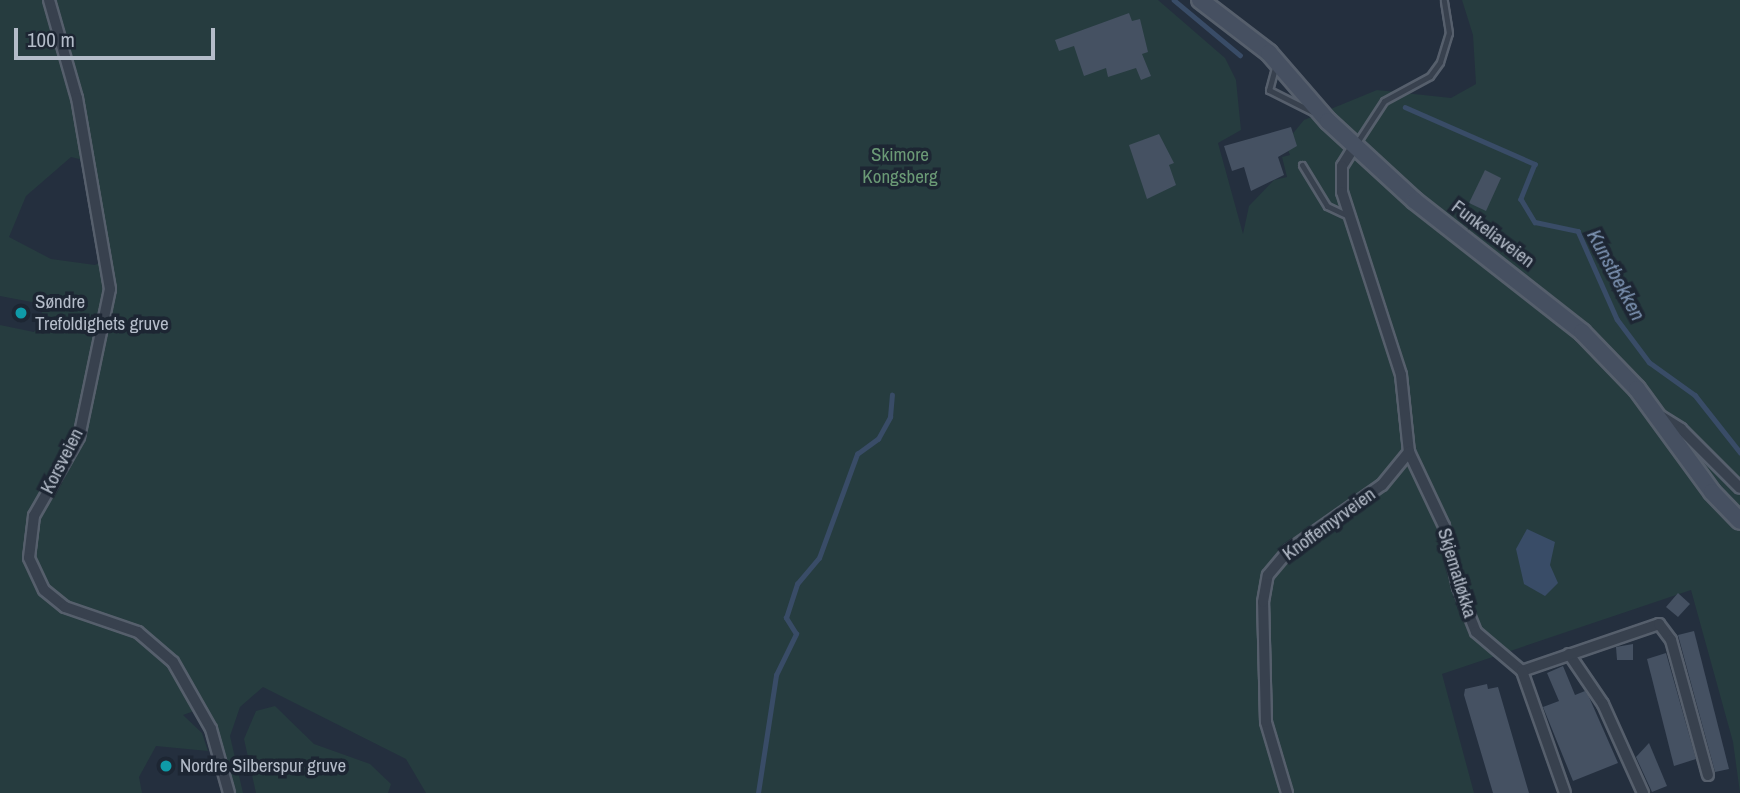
<!DOCTYPE html>
<meta charset="utf-8">
<style>
body{margin:0}
#map{position:relative;width:1740px;height:793px;overflow:hidden;background:#242f3e;font-family:"Archivo Narrow",sans-serif}
div>[style]{position:absolute}
.green>*{inset:0;background:#263c3f}
.water>*{inset:0;background:#394c67}
.stream>*{height:4.5px;margin:-2.25px;padding:0 2.25px;transform-origin:2.25px;border-radius:2.25px;background:#394c67}
.building>*{inset:0;background:#455162}
.roads{filter:drop-shadow(2px 0 #565f6c) drop-shadow(-2px 0 #565f6c) drop-shadow(0 2px #565f6c) drop-shadow(0 -2px #565f6c)}
.lane>*{height:5px;margin:-2.5px;padding:0 2.5px;transform-origin:2.5px;border-radius:2.5px;background:#38414e}
.street>*{height:10px;margin:-5px;padding:0 5px;transform-origin:5px;border-radius:5px;background:#38414e}
.secondary>*{height:16px;margin:-8px;padding:0 8px;transform-origin:8px;border-radius:8px;background:#465061}
.dots>*{width:19px;height:19px;translate:-50% -50%;box-sizing:border-box;border:4px solid #1d2633;border-radius:50%}
span{translate:-50% -50%;white-space:nowrap;text-align:center;line-height:1.15;-webkit-text-stroke:7px #1d2633;paint-order:stroke}
.park-label{font-size:19px;color:#6b9a76}
.street-label{font-size:19px;color:#b4bcc9}
.poi-label{font-size:19px;color:#b4bcc9}
.left{translate:0 -50%;text-align:left}
.water-label{font-size:21px;color:#7c92b1;font-style:italic}
.scale{position:absolute;left:14px;top:28px;width:201px;height:32px;box-sizing:border-box;border:4px solid #b4bcc9;border-top:0;padding-left:9px;font-size:21px;line-height:24px;white-space:nowrap;color:#b4bcc9;-webkit-text-stroke:5px #1d2633;paint-order:stroke}
</style>
<div id="map">
<div class="green">
<div style="clip-path:polygon(evenodd,0 0,1158px 0,1225px 58px,1236px 80px,1241px 130px,1218px 143px,1243px 234px,1249px 206px,1274px 180px,1287px 177px,1282px 157px,1290px 155px,1285px 143px,1304px 120px,1377px 90px,1451px 98px,1476px 84px,1473px 35px,1462px 0,1740px 0,1740px 793px,1733px 742px,1691px 590px,1442px 674px,1474px 793px,426px 793px,406px 759px,263px 687px,240px 707px,230px 736px,243px 793px,235px 793px,205px 707px,183px 715px,202px 733px,208px 751px,156px 746px,139px 777px,142px 793px,0 793px,0 325px,34px 332px,45px 319px,37px 303px,0 296px,0 0,71px 157px,83px 160px,101px 262px,95px 265px,51px 259px,9px 237px,26px 196px,71px 157px)"></div>
<div style="clip-path:polygon(275px 706px,314px 744px,370px 764px,391px 784px,388px 793px,256px 793px,244px 739px,256px 711px)"></div>
</div>
<div class="water">
<div style="clip-path:polygon(1527px 529px,1555px 542px,1550px 565px,1558px 583px,1545px 596px,1524px 584px,1516px 549px)"></div>
</div>
<div class="stream">
<div style="left:1174px;top:0;width:86px;rotate:39.8deg"></div>
<div style="left:1405px;top:107px;width:142px;rotate:23.7deg"></div>
<div style="left:1535px;top:164px;width:38px;rotate:112deg"></div>
<div style="left:1521px;top:199px;width:27px;rotate:59deg"></div>
<div style="left:1535px;top:222px;width:44px;rotate:11.8deg"></div>
<div style="left:1578px;top:231px;width:96px;rotate:66.1deg"></div>
<div style="left:1617px;top:319px;width:54px;rotate:53.3deg"></div>
<div style="left:1649px;top:362px;width:57px;rotate:35.7deg"></div>
<div style="left:1695px;top:395px;width:73px;rotate:51.7deg"></div>
<div style="left:758px;top:793px;width:119px;rotate:-81.3deg"></div>
<div style="left:776px;top:675px;width:46px;rotate:-64deg"></div>
<div style="left:796px;top:634px;width:19px;rotate:-122deg"></div>
<div style="left:786px;top:618px;width:36px;rotate:-72deg"></div>
<div style="left:797px;top:584px;width:34px;rotate:-50deg"></div>
<div style="left:819px;top:558px;width:111px;rotate:-69.9deg"></div>
<div style="left:857px;top:454px;width:26px;rotate:-36deg"></div>
<div style="left:878px;top:439px;width:25px;rotate:-61deg"></div>
<div style="left:890px;top:417px;width:22px;rotate:-85deg"></div>
</div>
<div class="building">
<div style="clip-path:polygon(1129px 13px,1132px 21px,1140px 19px,1148px 52px,1142px 54px,1151px 76px,1141px 80px,1136px 68px,1108px 77px,1106px 68px,1084px 76px,1074px 46px,1059px 51px,1055px 40px)"></div>
<div style="clip-path:polygon(1291px 127px,1297px 146px,1278px 157px,1284px 175px,1251px 191px,1244px 167px,1232px 171px,1224px 146px)"></div>
<div style="clip-path:polygon(1159px 134px,1174px 163px,1169px 165px,1176px 185px,1147px 199px,1129px 145px)"></div>
<div style="clip-path:polygon(1485px 170px,1501px 178px,1486px 211px,1469px 203px)"></div>
<div style="clip-path:polygon(1678px 593px,1690px 604px,1678px 617px,1666px 607px)"></div>
<div style="clip-path:polygon(1694px 631px,1729px 769px,1715px 772px,1678px 635px)"></div>
<div style="clip-path:polygon(1633px 644px,1633px 660px,1617px 660px,1616px 647px)"></div>
<div style="clip-path:polygon(1666px 653px,1696px 759px,1674px 766px,1647px 659px)"></div>
<div style="clip-path:polygon(1563px 666px,1575px 695px,1585px 691px,1589px 697px,1618px 763px,1573px 781px,1543px 707px,1559px 701px,1547px 673px)"></div>
<div style="clip-path:polygon(1487px 684px,1488px 689px,1498px 687px,1529px 793px,1493px 793px,1464px 695px,1465px 689px)"></div>
<div style="clip-path:polygon(1649px 743px,1667px 786px,1652px 792px,1636px 757px)"></div>
</div>
<div class="roads">
<div class="lane">
<div style="left:1276px;top:64px;width:27px;rotate:105deg"></div>
<div style="left:1269px;top:90px;width:49px;rotate:26.6deg"></div>
<div style="left:1356px;top:144px;width:51px;rotate:-56.9deg"></div>
<div style="left:1384px;top:101px;width:52px;rotate:-28.5deg"></div>
<div style="left:1430px;top:76px;width:17px;rotate:-54deg"></div>
<div style="left:1440px;top:62px;width:30px;rotate:-73deg"></div>
<div style="left:1449px;top:33px;width:33px;rotate:-99deg"></div>
<div style="left:1302px;top:165px;width:48px;rotate:58.6deg"></div>
<div style="left:1327px;top:206px;width:23px;rotate:25deg"></div>
</div>
<div class="street">
<div style="left:49px;top:0;width:102px;rotate:74.1deg"></div>
<div style="left:77px;top:98px;width:194px;rotate:80.2deg"></div>
<div style="left:110px;top:289px;width:151px;rotate:101.8deg"></div>
<div style="left:79px;top:437px;width:91px;rotate:119.7deg"></div>
<div style="left:34px;top:516px;width:42px;rotate:96.8deg"></div>
<div style="left:29px;top:558px;width:35px;rotate:65deg"></div>
<div style="left:44px;top:590px;width:27px;rotate:39deg"></div>
<div style="left:65px;top:607px;width:77px;rotate:18.9deg"></div>
<div style="left:138px;top:632px;width:46px;rotate:40.6deg"></div>
<div style="left:173px;top:662px;width:77px;rotate:60.4deg"></div>
<div style="left:211px;top:729px;width:66px;rotate:74.3deg"></div>
<div style="left:1354px;top:147px;width:22px;rotate:122deg"></div>
<div style="left:1342px;top:166px;width:26px;rotate:90deg"></div>
<div style="left:1342px;top:192px;width:192px;rotate:72.1deg"></div>
<div style="left:1401px;top:375px;width:77px;rotate:84.1deg"></div>
<div style="left:1409px;top:452px;width:82px;rotate:64.7deg"></div>
<div style="left:1444px;top:526px;width:63px;rotate:77.1deg"></div>
<div style="left:1458px;top:587px;width:48px;rotate:68.2deg"></div>
<div style="left:1476px;top:632px;width:60px;rotate:40.3deg"></div>
<div style="left:1659px;top:415px;width:26px;rotate:32deg"></div>
<div style="left:1681px;top:429px;width:83px;rotate:45deg"></div>
<div style="left:1569px;top:654px;width:60px;rotate:55.8deg"></div>
<div style="left:1603px;top:704px;width:98px;rotate:65.8deg"></div>
<div style="left:1522px;top:671px;width:145px;rotate:-18.9deg"></div>
<div style="left:1659px;top:624px;width:20px;rotate:53deg"></div>
<div style="left:1671px;top:640px;width:140px;rotate:74.7deg"></div>
<div style="left:1522px;top:671px;width:129px;rotate:70.6deg"></div>
<div style="left:1287px;top:793px;width:74px;rotate:-106.5deg"></div>
<div style="left:1266px;top:722px;width:120px;rotate:-91.4deg"></div>
<div style="left:1263px;top:602px;width:27px;rotate:-80deg"></div>
<div style="left:1268px;top:575px;width:33px;rotate:-50deg"></div>
<div style="left:1289px;top:550px;width:113px;rotate:-35deg"></div>
<div style="left:1382px;top:485px;width:43px;rotate:-50.7deg"></div>
</div>
<div class="secondary">
<div style="left:1200px;top:0;width:87px;rotate:37.5deg"></div>
<div style="left:1269px;top:53px;width:90px;rotate:49.1deg"></div>
<div style="left:1328px;top:121px;width:118px;rotate:42.6deg"></div>
<div style="left:1415px;top:201px;width:212px;rotate:38.1deg"></div>
<div style="left:1582px;top:332px;width:79px;rotate:46deg"></div>
<div style="left:1637px;top:389px;width:127px;rotate:53.9deg"></div>
<div style="left:1712px;top:492px;width:40px;rotate:46deg"></div>
</div>
</div>
<div class="dots">
<div style="left:21px;top:313px;background:#0f9aa8"></div>
<div style="left:166px;top:766px;background:#0f9aa8"></div>
</div>
<div class="park-label">
<span style="left:900px;top:166px">Skimore<br>Kongsberg</span>
</div>
<div class="street-label">
<span style="left:1493px;top:234px;rotate:37deg">Funkeliaveien</span>
<span style="left:62px;top:461px;rotate:-63deg">Korsveien</span>
<span style="left:1329px;top:524px;rotate:-36deg">Knoffemyrveien</span>
<span style="left:1457px;top:573px;rotate:73deg">Skjematløkka</span>
</div>
<div class="poi-label">
<span class="left" style="left:35px;top:313px">Søndre<br>Trefoldighets gruve</span>
<span class="left" style="left:180px;top:766px">Nordre Silberspur gruve</span>
</div>
<div class="water-label">
<span style="left:1616px;top:275px;rotate:62deg">Kunstbekken</span>
</div>
<div class="scale">100 m</div>
</div>
